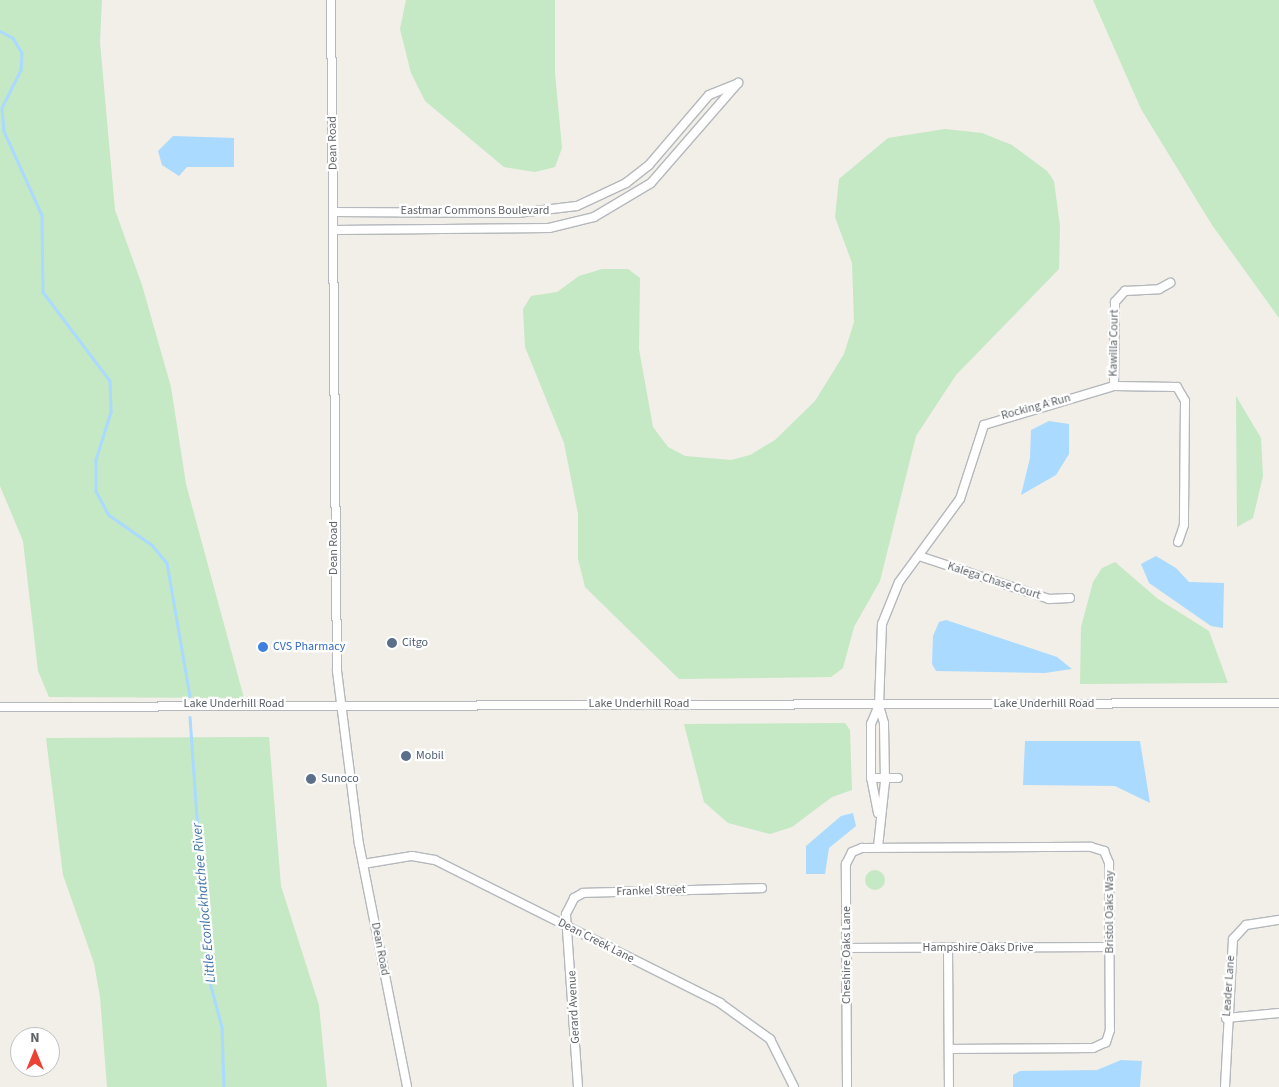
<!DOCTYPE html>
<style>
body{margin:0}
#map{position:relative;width:1279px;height:1087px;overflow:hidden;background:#f1efe8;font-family:"Source Sans 3",sans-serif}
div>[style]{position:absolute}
.green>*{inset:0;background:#c5e8c5}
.round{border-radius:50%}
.water>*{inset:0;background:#aadaff}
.stream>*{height:2.5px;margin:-1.25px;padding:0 1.25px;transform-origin:1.25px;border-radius:1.25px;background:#aadaff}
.roads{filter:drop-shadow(1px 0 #b5b8bc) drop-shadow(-1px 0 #b5b8bc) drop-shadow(0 1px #b5b8bc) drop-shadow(0 -1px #b5b8bc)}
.minor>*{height:8px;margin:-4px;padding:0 4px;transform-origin:4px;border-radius:4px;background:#fff}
.dots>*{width:14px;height:14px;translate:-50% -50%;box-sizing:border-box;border:2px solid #fff;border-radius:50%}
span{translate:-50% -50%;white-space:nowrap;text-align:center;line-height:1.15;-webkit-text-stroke:4.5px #fff;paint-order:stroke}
.street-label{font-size:12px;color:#5f6368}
.service-label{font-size:12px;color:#4e5e75}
.left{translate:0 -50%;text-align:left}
.shop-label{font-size:12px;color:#366cbe}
.water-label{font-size:14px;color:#4174aa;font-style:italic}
.north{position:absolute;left:10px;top:1027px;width:50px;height:50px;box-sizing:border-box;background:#fff;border:1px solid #bfc1c3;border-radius:50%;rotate:0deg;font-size:14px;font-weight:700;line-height:20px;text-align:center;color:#5f6368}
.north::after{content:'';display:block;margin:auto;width:18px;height:22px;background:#ea4335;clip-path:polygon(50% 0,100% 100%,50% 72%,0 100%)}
</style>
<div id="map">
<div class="green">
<div style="clip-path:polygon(0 0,102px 0,100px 42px,115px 210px,142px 285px,171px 387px,186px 484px,244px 698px,49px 697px,38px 671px,23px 541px,0 486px)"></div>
<div style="clip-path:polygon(406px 0,555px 0,555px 73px,562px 148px,555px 167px,535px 172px,504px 167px,425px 101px,411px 73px,400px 29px)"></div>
<div style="clip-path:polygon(1093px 0,1279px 0,1279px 318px,1212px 225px,1141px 109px)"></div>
<div style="clip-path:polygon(945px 129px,982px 133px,1012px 145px,1047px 171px,1054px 181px,1060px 226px,1059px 269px,956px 375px,916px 436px,880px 581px,854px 627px,843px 668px,831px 677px,679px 679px,585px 587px,578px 559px,578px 514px,564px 443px,525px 347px,523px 309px,531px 296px,557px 292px,579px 276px,602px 269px,628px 269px,640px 278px,639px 349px,653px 427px,668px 447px,685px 456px,731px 460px,750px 455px,775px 440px,815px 401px,844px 354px,854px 322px,852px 263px,835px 217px,839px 179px,888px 138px)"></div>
<div style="clip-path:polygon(1236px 396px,1261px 438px,1263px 476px,1253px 518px,1237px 527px)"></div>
<div style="clip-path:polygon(1115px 562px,1158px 599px,1209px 631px,1228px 683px,1080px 684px,1081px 627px,1093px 582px,1102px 568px)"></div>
<div style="clip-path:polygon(845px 723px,850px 730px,852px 790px,832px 797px,792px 827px,770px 834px,728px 823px,704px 802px,684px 724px)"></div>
<div style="clip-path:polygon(269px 737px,281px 886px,319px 1005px,327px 1087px,107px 1087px,100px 997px,94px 963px,63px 875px,46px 738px)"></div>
<div class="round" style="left:865px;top:870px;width:20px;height:20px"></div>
</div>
<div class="water">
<div style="clip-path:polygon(173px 136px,234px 138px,234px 167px,187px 167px,179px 176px,162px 165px,158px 151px)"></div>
<div style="clip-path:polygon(1049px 421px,1069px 424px,1069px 454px,1056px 475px,1021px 495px,1030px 458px,1031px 430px)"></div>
<div style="clip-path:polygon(1156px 556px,1176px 568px,1189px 582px,1224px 583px,1223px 628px,1211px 626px,1149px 583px,1141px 564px)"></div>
<div style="clip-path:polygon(946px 620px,1057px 657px,1072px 669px,1045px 673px,936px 671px,932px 664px,933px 636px,939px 622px)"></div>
<div style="clip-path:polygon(1025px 741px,1140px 741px,1150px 803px,1115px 786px,1023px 785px)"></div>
<div style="clip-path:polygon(853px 813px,856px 826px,829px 848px,825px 874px,806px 874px,806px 846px,841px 816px)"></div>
<div style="clip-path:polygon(1121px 1060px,1142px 1061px,1140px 1087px,1013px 1087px,1013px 1075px,1020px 1071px,1097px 1070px)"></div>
</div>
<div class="stream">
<div style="left:0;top:31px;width:15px;rotate:28deg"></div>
<div style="left:13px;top:38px;width:17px;rotate:59deg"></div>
<div style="left:22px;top:53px;width:17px;rotate:93deg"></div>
<div style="left:21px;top:70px;width:42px;rotate:116.6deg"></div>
<div style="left:2px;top:108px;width:23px;rotate:85deg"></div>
<div style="left:4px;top:131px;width:92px;rotate:65.7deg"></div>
<div style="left:42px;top:215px;width:77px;rotate:89.3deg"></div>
<div style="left:43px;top:292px;width:111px;rotate:53deg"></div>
<div style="left:110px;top:381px;width:31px;rotate:88deg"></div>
<div style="left:111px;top:412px;width:50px;rotate:107.4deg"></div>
<div style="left:96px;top:460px;width:31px;rotate:90deg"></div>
<div style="left:96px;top:491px;width:27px;rotate:62deg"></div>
<div style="left:109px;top:515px;width:52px;rotate:34.9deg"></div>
<div style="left:152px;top:545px;width:23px;rotate:50deg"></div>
<div style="left:167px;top:563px;width:135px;rotate:80.2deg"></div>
<div style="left:190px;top:717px;width:259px;rotate:86deg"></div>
<div style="left:208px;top:975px;width:54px;rotate:74.9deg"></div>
<div style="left:222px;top:1027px;width:60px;rotate:88.1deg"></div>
</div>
<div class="roads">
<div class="minor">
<div style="left:331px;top:0;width:671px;rotate:89.49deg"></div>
<div style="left:337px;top:671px;width:174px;rotate:82.8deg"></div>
<div style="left:359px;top:844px;width:248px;rotate:78.8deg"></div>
<div style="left:333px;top:212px;width:185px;rotate:0.3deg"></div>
<div style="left:518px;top:213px;width:59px;rotate:-6.8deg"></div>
<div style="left:577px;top:206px;width:54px;rotate:-25.1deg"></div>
<div style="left:626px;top:183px;width:29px;rotate:-38deg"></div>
<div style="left:649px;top:165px;width:92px;rotate:-49.4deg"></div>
<div style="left:709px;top:95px;width:31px;rotate:-22deg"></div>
<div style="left:334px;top:230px;width:215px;rotate:-0.5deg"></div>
<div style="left:549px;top:228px;width:46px;rotate:-13.7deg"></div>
<div style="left:594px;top:217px;width:66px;rotate:-30.8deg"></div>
<div style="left:651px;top:183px;width:133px;rotate:-49deg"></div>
<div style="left:1114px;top:386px;width:84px;rotate:-89.3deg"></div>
<div style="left:1115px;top:302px;width:15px;rotate:-48deg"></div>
<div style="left:1125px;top:291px;width:34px;rotate:-3deg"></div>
<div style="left:1159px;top:289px;width:13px;rotate:-29deg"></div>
<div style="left:919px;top:556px;width:137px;rotate:18.3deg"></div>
<div style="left:1049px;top:599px;width:21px;rotate:-3deg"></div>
<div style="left:0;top:707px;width:1279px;rotate:-0.18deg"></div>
<div style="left:871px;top:778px;width:27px"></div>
<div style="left:878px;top:813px;width:36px;rotate:-101deg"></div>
<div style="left:871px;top:778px;width:54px;rotate:-90deg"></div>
<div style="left:871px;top:724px;width:21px;rotate:-67deg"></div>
<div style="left:878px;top:847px;width:65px;rotate:-83.9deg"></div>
<div style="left:885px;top:782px;width:59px;rotate:-91deg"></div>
<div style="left:884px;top:723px;width:19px;rotate:-106deg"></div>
<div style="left:879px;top:705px;width:81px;rotate:-87.9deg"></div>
<div style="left:882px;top:624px;width:45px;rotate:-68deg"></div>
<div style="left:899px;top:582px;width:103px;rotate:-53.7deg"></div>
<div style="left:960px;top:499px;width:78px;rotate:-72deg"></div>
<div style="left:984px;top:425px;width:136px;rotate:-16.7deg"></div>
<div style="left:1114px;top:386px;width:63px;rotate:0.9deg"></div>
<div style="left:1177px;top:387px;width:16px;rotate:60deg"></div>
<div style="left:1185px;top:401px;width:124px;rotate:90.5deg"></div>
<div style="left:1184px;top:525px;width:18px;rotate:109deg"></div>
<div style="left:363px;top:864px;width:50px;rotate:-9.3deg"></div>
<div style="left:412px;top:856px;width:23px;rotate:10deg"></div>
<div style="left:435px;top:860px;width:319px;rotate:26.6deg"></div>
<div style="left:720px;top:1003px;width:62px;rotate:35.8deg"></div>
<div style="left:770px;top:1039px;width:54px;rotate:63.4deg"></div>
<div style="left:847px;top:948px;width:263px;rotate:-0.2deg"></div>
<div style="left:948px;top:948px;width:139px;rotate:89.6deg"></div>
<div style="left:1226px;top:1018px;width:53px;rotate:-5.4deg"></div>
<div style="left:578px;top:1087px;width:173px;rotate:-94deg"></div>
<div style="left:566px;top:914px;width:18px;rotate:-63deg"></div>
<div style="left:574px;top:898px;width:10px;rotate:-29deg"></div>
<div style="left:583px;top:893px;width:179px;rotate:-1.6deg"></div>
<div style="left:847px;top:1087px;width:223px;rotate:-90.3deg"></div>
<div style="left:846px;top:864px;width:13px;rotate:-63deg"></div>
<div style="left:852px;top:852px;width:11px;rotate:-22deg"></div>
<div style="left:862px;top:848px;width:229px;rotate:-0.3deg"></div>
<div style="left:1091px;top:847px;width:14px;rotate:17deg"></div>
<div style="left:1104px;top:851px;width:13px;rotate:67deg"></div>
<div style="left:1109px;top:863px;width:167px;rotate:89.7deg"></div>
<div style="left:1110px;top:1030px;width:13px;rotate:108deg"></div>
<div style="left:1106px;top:1042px;width:14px;rotate:155deg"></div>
<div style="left:1093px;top:1048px;width:144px;rotate:179.6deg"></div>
<div style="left:1225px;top:1087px;width:148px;rotate:-86.9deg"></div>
<div style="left:1233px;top:939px;width:19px;rotate:-47deg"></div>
<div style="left:1246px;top:925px;width:33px;rotate:-9deg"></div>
</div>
</div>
<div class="dots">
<div style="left:392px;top:643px;background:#5c6f8a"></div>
<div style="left:263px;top:647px;background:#3f7fe0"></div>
<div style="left:406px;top:756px;background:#5c6f8a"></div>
<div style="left:311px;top:779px;background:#5c6f8a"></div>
</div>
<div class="street-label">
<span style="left:333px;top:143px;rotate:-91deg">Dean Road</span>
<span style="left:475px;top:211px">Eastmar Commons Boulevard</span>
<span style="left:1114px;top:343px;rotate:-89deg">Kawilla Court</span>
<span style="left:1036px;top:407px;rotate:-15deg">Rocking A Run</span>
<span style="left:334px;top:548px;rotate:-90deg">Dean Road</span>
<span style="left:994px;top:581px;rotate:18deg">Kalega Chase Court</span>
<span style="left:234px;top:704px">Lake Underhill Road</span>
<span style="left:639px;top:704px">Lake Underhill Road</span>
<span style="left:1044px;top:704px">Lake Underhill Road</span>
<span style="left:651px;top:891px;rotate:-2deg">Frankel Street</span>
<span style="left:1110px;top:912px;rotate:-90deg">Bristol Oaks Way</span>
<span style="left:596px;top:941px;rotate:27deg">Dean Creek Lane</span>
<span style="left:978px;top:948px">Hampshire Oaks Drive</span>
<span style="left:380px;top:949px;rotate:79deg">Dean Road</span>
<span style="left:847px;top:955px;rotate:-90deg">Cheshire Oaks Lane</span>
<span style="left:1229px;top:986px;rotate:-86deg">Leader Lane</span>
<span style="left:574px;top:1007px;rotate:-93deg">Gerard Avenue</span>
</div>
<div class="service-label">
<span class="left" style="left:402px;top:643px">Citgo</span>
<span class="left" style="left:416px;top:756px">Mobil</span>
<span class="left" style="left:321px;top:779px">Sunoco</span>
</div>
<div class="shop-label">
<span class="left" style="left:273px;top:647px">CVS Pharmacy</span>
</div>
<div class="water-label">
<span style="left:204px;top:903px;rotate:-95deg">Little Econlockhatchee River</span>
</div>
<div class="north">N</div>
</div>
